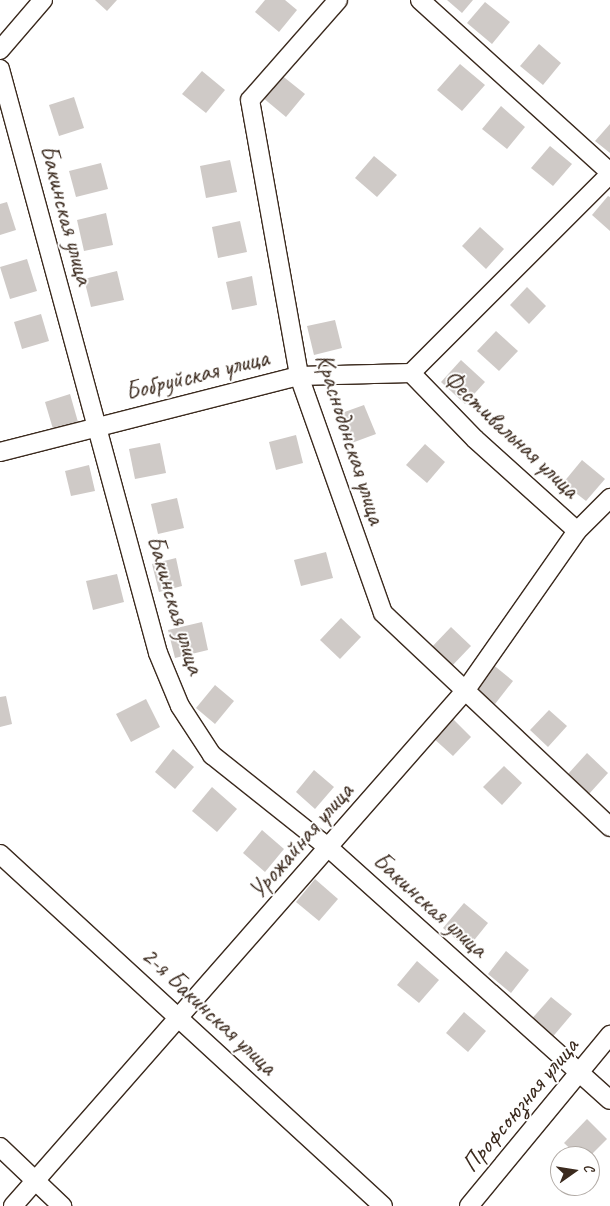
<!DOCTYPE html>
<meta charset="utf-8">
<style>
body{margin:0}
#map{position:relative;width:610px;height:1206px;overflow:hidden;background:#fff;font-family:Caveat,sans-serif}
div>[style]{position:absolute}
.building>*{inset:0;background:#cfcac7}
.roads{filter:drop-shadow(1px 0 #3b2a1e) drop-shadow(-1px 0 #3b2a1e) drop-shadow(0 1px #3b2a1e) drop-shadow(0 -1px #3b2a1e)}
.minor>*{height:18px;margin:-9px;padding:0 9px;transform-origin:9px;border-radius:9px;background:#fff}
span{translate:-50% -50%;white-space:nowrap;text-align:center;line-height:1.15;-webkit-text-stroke:4px #fff;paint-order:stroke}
.street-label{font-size:25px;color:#3b2a1e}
.north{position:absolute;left:550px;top:1146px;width:50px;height:50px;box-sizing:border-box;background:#fff;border:1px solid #b1aaa5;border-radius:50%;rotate:77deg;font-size:14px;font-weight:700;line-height:20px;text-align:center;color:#3b2a1e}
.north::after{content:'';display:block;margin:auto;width:18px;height:22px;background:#3b2a1e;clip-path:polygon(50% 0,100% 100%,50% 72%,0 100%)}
</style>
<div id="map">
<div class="building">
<div style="clip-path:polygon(95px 0,117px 0,107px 11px)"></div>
<div style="clip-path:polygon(265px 0,285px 0,297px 10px,279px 32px,255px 12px)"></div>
<div style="clip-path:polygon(447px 0,473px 0,462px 13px)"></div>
<div style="clip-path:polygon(485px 2px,510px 22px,492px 44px,467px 23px)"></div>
<div style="clip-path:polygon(539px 44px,561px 63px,543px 85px,520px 66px)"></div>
<div style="clip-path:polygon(460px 64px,485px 85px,462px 111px,437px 90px)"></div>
<div style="clip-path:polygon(202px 71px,225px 90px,206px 113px,182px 94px)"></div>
<div style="clip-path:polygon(280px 74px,305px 94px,286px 117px,262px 97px)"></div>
<div style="clip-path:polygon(74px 97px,84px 128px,59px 136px,49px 105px)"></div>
<div style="clip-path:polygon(501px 106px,525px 127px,507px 149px,482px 129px)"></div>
<div style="clip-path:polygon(610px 124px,610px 153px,595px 141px)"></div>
<div style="clip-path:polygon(550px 146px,572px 164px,553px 186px,531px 168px)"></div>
<div style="clip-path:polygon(374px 156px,397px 175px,377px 197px,355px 178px)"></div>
<div style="clip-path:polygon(230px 160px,237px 192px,206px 198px,200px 166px)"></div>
<div style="clip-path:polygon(101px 163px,108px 189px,76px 197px,69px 171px)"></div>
<div style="clip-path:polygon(608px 196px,610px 197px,610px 231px,592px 215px)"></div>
<div style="clip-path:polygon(7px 202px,16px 230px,0 235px,0 204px)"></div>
<div style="clip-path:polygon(106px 213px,113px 245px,84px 251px,77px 220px)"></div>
<div style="clip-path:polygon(240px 221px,247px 252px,218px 258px,212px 227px)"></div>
<div style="clip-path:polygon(480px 227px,504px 249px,486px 269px,462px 246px)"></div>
<div style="clip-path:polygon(27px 259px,37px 291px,10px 299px,0 267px)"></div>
<div style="clip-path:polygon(117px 271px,124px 300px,91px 307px,84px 279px)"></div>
<div style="clip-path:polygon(252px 276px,257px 305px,232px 310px,226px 282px)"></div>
<div style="clip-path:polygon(527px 287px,546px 306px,529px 324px,510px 305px)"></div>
<div style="clip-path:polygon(41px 314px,49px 341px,22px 349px,14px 322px)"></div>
<div style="clip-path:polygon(335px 320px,342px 348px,314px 355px,307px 326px)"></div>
<div style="clip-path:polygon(496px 331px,518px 351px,499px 371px,477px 351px)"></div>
<div style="clip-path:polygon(461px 360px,485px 382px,465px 404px,441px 382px)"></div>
<div style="clip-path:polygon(70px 394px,78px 422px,53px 429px,45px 402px)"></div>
<div style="clip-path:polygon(364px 405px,376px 434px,349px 444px,339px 414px)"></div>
<div style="clip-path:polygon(296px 435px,303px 463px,276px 470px,269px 442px)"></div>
<div style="clip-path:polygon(160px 443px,166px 473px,135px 479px,129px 449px)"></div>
<div style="clip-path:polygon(425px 444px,445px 462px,427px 483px,406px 465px)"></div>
<div style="clip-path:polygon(582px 460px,605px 479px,586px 501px,563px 483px)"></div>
<div style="clip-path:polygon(89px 465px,95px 491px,71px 496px,65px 471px)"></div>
<div style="clip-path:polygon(177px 498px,184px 528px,158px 534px,151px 504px)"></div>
<div style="clip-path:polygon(326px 552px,333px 578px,301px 586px,294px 560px)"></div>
<div style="clip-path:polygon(176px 558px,182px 586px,159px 592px,152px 564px)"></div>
<div style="clip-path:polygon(117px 574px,124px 602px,93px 610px,86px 581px)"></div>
<div style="clip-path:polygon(341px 618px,361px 637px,340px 659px,320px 640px)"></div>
<div style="clip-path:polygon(202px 622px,208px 650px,175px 658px,168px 630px)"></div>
<div style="clip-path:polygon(451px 627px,471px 646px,449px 669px,429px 650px)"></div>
<div style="clip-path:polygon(491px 663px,513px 681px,495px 704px,472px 685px)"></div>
<div style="clip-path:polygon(215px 685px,234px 701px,215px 724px,196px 708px)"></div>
<div style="clip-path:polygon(6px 696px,12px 724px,0 727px,0 697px)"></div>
<div style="clip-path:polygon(146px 699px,160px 727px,131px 742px,116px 714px)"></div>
<div style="clip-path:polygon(549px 710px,567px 726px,548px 747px,530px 730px)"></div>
<div style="clip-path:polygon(451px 717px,471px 737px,453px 756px,432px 737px)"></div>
<div style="clip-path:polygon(173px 749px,194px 767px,175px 789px,155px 772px)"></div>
<div style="clip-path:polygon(587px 753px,608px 773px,589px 794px,568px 774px)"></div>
<div style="clip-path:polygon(504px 766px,522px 783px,502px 805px,483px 787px)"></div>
<div style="clip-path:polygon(314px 770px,334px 787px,315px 809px,296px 792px)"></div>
<div style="clip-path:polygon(212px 787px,237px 809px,217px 832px,192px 811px)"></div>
<div style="clip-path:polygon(262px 830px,284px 849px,265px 872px,243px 853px)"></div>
<div style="clip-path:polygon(315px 879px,338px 899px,319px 921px,296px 902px)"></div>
<div style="clip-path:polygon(464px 903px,488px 923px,467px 949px,443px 928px)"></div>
<div style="clip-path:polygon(506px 951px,529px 970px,511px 993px,488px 974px)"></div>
<div style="clip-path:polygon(417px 961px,439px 980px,419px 1003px,397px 985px)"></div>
<div style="clip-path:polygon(551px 997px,572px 1014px,550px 1040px,529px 1022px)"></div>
<div style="clip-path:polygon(464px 1012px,486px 1031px,468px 1052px,446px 1033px)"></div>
<div style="clip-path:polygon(587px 1119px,607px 1139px,590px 1156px,578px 1156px,564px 1143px)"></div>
</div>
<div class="roads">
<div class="minor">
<div style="left:338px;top:0;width:133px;rotate:131.3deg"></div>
<div style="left:250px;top:100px;width:280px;rotate:79.9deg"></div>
<div style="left:299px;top:376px;width:251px;rotate:70.5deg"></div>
<div style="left:383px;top:613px;width:312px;rotate:43.3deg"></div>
<div style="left:420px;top:0;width:256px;rotate:42.2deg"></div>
<div style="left:0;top:50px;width:66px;rotate:-49.3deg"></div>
<div style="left:0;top:69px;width:605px;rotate:74.86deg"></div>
<div style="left:158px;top:653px;width:57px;rotate:67.5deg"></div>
<div style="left:180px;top:706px;width:59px;rotate:56.9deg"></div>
<div style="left:212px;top:755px;width:149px;rotate:38.5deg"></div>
<div style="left:329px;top:848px;width:377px;rotate:41.9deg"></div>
<div style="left:411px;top:373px;width:281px;rotate:-45deg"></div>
<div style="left:411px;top:373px;width:92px;rotate:45.9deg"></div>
<div style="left:475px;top:439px;width:137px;rotate:42deg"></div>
<div style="left:0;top:452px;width:309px;rotate:-14.3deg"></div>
<div style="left:299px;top:376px;width:112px;rotate:-1.5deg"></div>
<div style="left:0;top:854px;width:520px;rotate:42.58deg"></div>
<div style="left:0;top:1147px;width:86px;rotate:43.6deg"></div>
<div style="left:13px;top:1206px;width:685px;rotate:-48.73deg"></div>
<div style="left:465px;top:691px;width:195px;rotate:-55deg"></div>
<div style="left:577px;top:531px;width:47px;rotate:-45deg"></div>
<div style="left:469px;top:1206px;width:222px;rotate:-50.5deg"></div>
</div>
</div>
<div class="street-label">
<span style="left:66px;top:215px;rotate:75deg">Бакинская улица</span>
<span style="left:197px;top:375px;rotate:-14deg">Бобруйская улица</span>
<span style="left:511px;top:434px;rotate:43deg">Фестивальная улица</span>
<span style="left:350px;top:439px;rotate:72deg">Краснодонская улица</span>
<span style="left:175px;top:605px;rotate:73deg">Бакинская улица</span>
<span style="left:301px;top:841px;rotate:-49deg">Урожайная улица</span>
<span style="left:430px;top:905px;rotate:42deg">Бакинская улица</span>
<span style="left:209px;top:1011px;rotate:43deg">2-я Бакинская улица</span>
<span style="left:520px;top:1105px;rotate:-50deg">Профсоюзная улица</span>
</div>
<div class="north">С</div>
</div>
